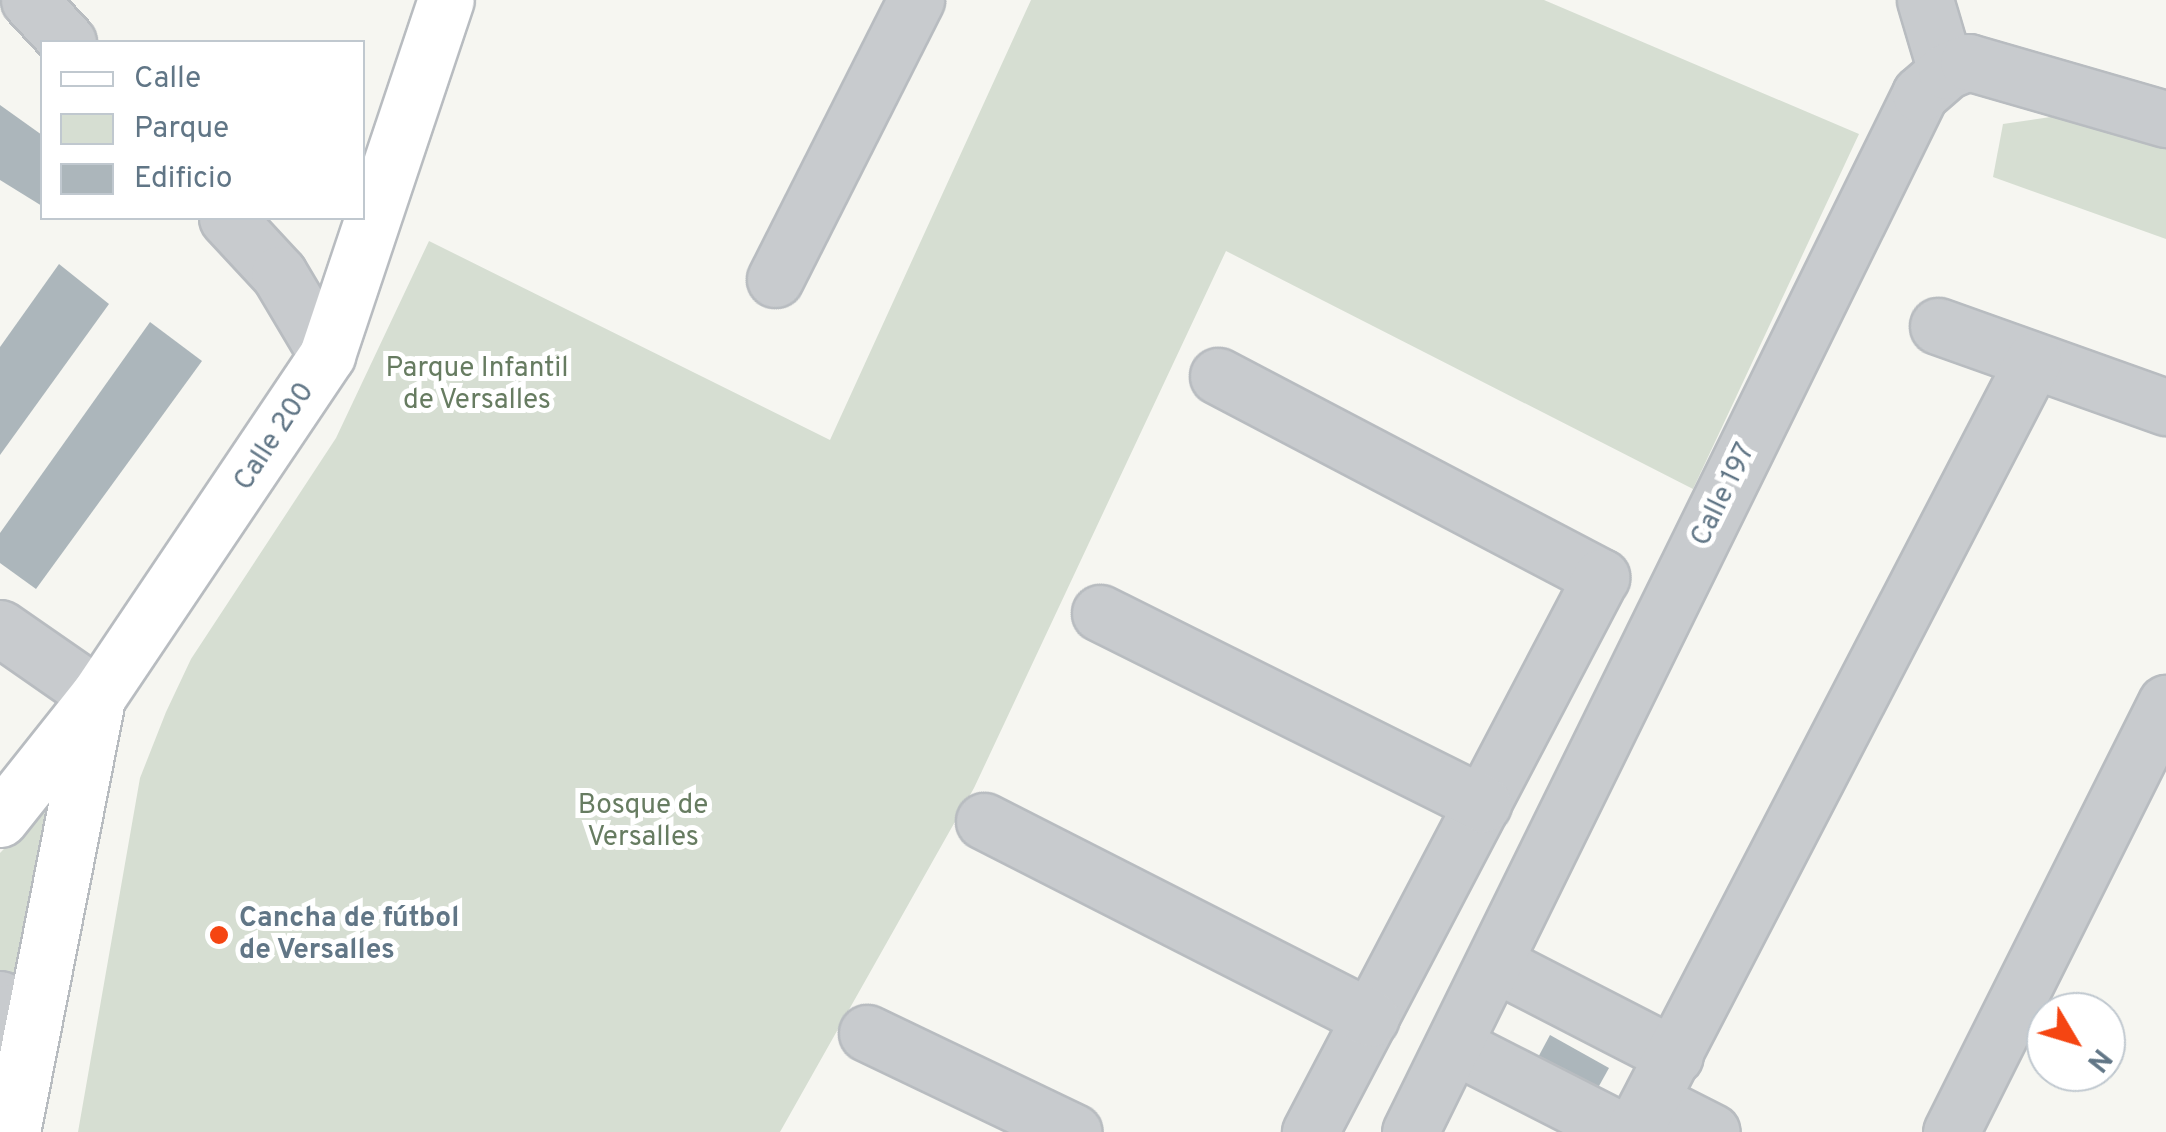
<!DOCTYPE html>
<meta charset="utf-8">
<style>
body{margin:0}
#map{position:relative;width:2166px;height:1132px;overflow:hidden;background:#f6f6f1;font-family:Overpass,sans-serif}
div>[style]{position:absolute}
.green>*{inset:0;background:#d6ded2}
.building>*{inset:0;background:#acb6bb}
.roads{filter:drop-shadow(2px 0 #b8bcc0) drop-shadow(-2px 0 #b8bcc0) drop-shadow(0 2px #b8bcc0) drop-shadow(0 -2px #b8bcc0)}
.minor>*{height:55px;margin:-27.5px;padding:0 27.5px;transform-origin:27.5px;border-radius:27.5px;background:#c8cbce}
.major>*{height:55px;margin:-27.5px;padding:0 27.5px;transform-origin:27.5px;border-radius:27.5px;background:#fff}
.dots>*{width:28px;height:28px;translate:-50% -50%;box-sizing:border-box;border:5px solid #fff;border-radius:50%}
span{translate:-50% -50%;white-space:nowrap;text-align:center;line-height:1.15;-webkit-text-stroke:10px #fff;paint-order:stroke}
.park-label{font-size:28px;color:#677c61}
.street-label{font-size:28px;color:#617686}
.poi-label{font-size:28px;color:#617686;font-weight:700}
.left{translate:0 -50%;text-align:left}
.legend{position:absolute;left:40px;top:40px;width:325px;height:180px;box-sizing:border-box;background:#fff;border:2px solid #c0c8cf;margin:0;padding:12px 18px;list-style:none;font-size:30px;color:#617686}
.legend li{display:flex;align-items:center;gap:20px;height:50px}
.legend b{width:50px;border:2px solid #c0c8cf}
.north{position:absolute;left:2026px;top:992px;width:100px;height:100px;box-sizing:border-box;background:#fff;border:2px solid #c0c8cf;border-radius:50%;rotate:128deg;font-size:28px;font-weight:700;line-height:40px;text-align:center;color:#617686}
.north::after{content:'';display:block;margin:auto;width:35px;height:45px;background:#f54512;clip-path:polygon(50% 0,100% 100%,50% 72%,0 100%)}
</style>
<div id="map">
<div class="green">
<div style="clip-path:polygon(1031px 0,1544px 0,1859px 134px,1693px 489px,1226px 251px,974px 788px,780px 1132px,78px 1132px,140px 778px,166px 712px,191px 659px,336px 438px,429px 241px,830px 440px)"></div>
<div style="clip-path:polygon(2064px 115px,2166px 148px,2166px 239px,1993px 177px,2003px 124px)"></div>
<div style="clip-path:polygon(77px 773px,13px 981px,0 971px,0 853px)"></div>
</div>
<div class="building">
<div style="clip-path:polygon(0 105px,42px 135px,42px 206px,0 180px)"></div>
<div style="clip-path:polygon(59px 264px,109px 304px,0 455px,0 347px)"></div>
<div style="clip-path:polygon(150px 322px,202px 361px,36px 589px,0 563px,0 533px)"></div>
<div style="clip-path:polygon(1550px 1035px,1609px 1068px,1594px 1095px,1535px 1063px)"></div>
</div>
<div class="roads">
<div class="minor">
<div style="left:29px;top:0;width:57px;rotate:47.1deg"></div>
<div style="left:1925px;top:0;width:74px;rotate:73.5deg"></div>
<div style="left:227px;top:218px;width:76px;rotate:47.1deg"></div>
<div style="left:279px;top:274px;width:94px;rotate:59.3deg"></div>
<div style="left:775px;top:279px;width:313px;rotate:-63.2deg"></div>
<div style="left:1938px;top:326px;width:242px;rotate:19.6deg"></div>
<div style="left:1218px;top:376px;width:433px;rotate:27.7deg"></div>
<div style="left:1601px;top:577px;width:627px;rotate:117.67deg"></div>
<div style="left:1100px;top:613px;width:428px;rotate:26.5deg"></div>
<div style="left:0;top:628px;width:119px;rotate:34.8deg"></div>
<div style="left:984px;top:821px;width:434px;rotate:27deg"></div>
<div style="left:1496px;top:964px;width:201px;rotate:27.2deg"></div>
<div style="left:0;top:999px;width:16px;rotate:52deg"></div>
<div style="left:10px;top:1012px;width:70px;rotate:93.3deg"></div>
<div style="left:867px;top:1033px;width:229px;rotate:25.6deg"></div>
<div style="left:1455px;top:1046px;width:190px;rotate:27deg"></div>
<div style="left:1651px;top:1101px;width:68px;rotate:26.9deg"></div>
<div style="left:1410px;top:1132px;width:1157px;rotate:-63.83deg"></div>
<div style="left:1920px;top:94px;width:35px;rotate:-41deg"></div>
<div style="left:1946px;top:71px;width:24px;rotate:-22deg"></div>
<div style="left:1968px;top:62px;width:206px;rotate:16.1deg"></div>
<div style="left:1633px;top:1132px;width:869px;rotate:-62.58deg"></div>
<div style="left:1951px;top:1132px;width:480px;rotate:-63.4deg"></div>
</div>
<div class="major">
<div style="left:0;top:819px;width:157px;rotate:-51.5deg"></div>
<div style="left:98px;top:696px;width:411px;rotate:-56.1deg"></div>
<div style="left:327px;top:355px;width:374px;rotate:-71.5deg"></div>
<div style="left:12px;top:1132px;width:437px;rotate:-78.9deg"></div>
</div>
</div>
<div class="dots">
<div style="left:219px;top:935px;background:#f54512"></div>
</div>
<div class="park-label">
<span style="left:477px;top:385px">Parque Infantil<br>de Versalles</span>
<span style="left:643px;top:822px">Bosque de<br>Versalles</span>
</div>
<div class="street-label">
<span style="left:275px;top:437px;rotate:-57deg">Calle 200</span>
<span style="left:1724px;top:495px;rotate:-64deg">Calle 197</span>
</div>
<div class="poi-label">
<span class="left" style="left:239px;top:935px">Cancha de fútbol<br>de Versalles</span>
</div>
<ul class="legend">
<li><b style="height:12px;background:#fff"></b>Calle</li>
<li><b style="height:28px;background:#d6ded2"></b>Parque</li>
<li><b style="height:28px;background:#acb6bb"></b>Edificio</li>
</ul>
<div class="north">N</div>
</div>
